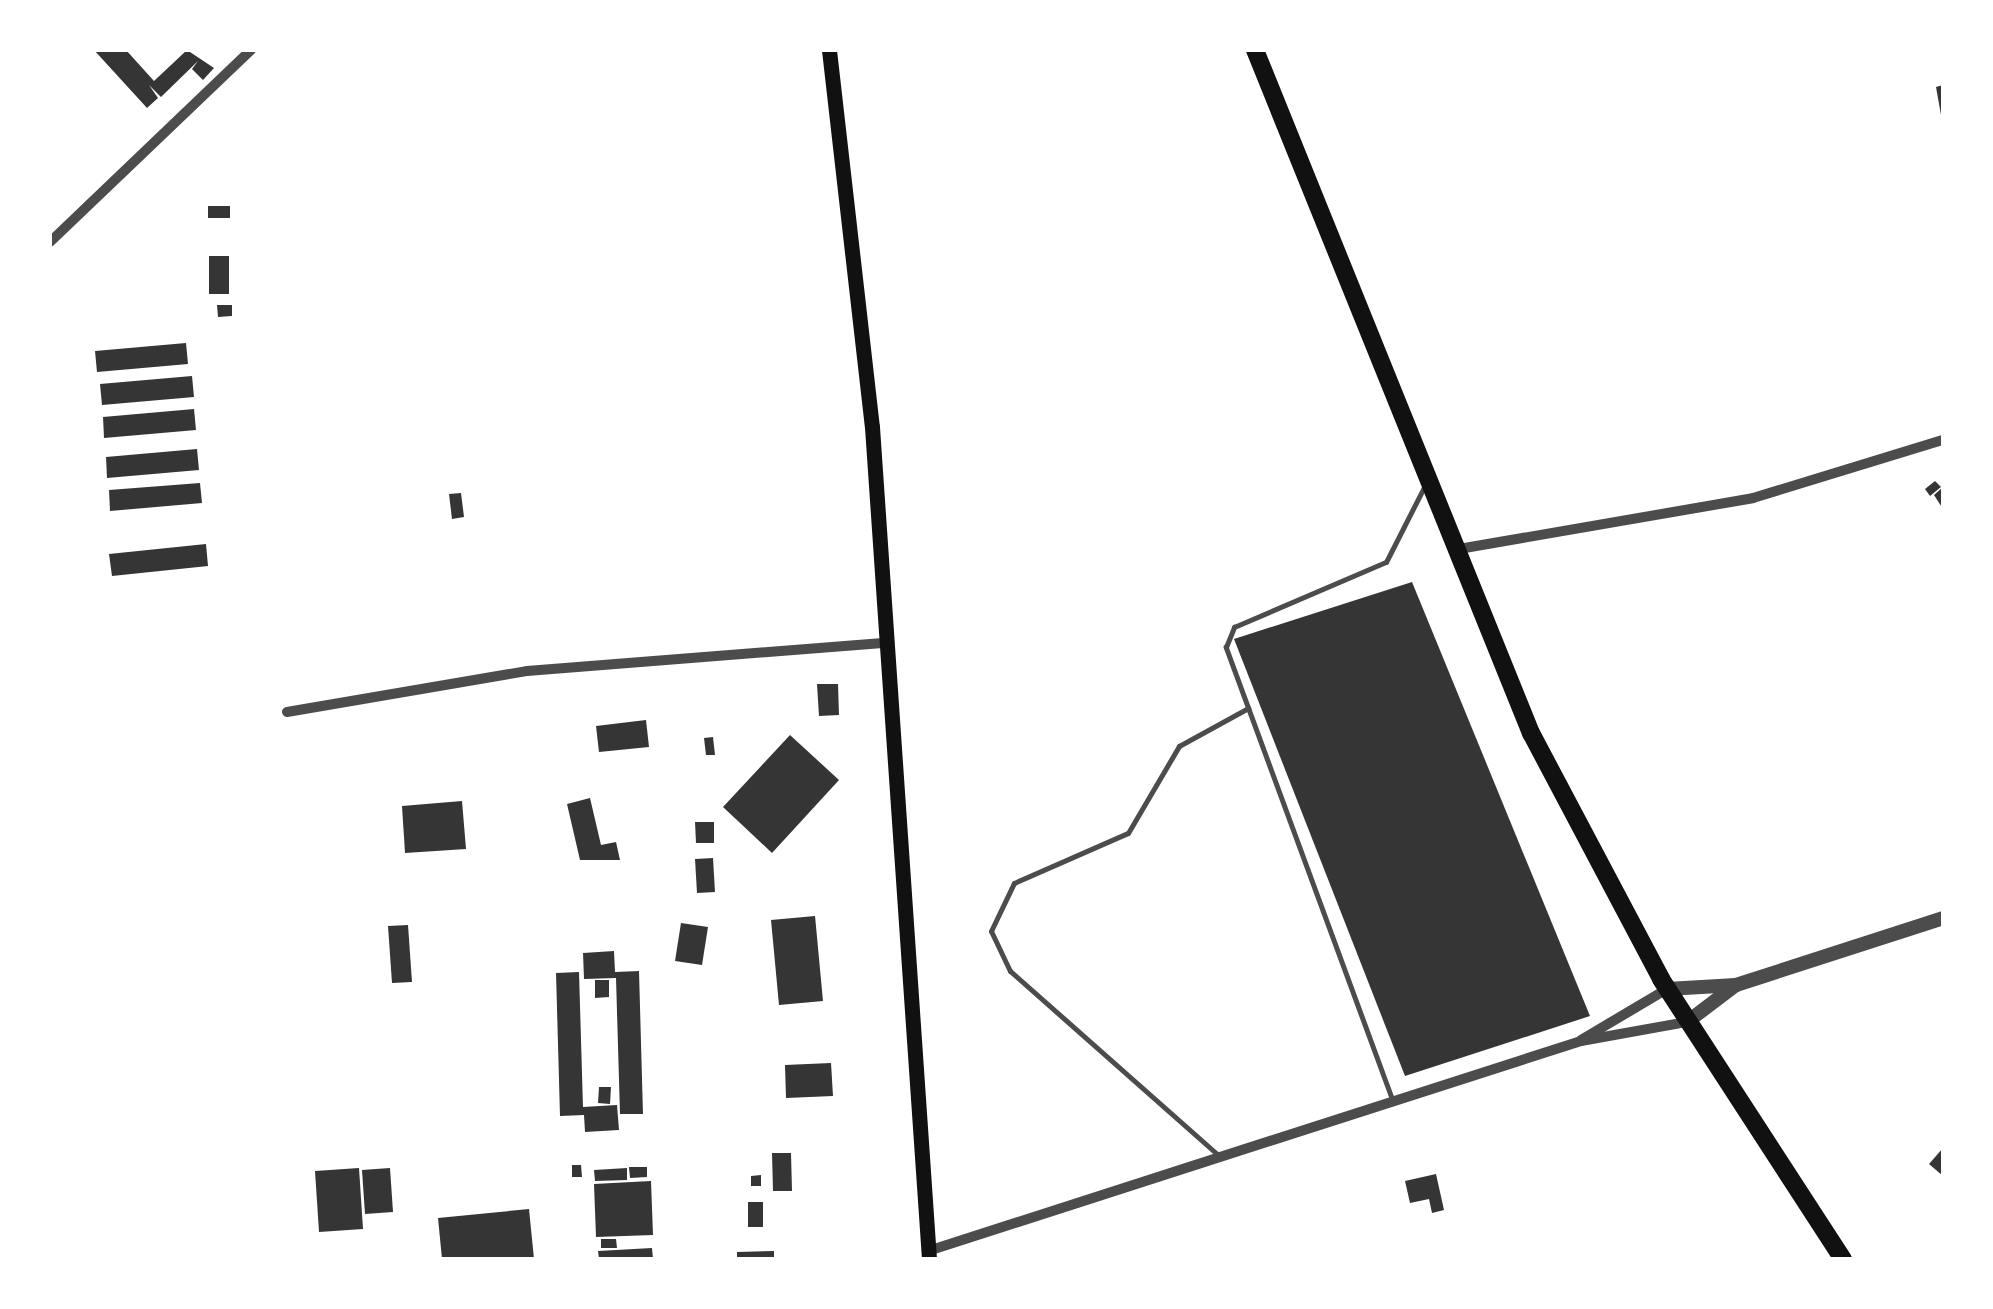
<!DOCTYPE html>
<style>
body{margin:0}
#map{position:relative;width:1993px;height:1309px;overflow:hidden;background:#fff;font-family:"PT Sans Narrow",sans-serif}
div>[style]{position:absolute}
.building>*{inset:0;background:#353535}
.service>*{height:5px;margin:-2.5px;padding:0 2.5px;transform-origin:2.5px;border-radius:2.5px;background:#4c4c4c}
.minor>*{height:10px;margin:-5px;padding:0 5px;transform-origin:5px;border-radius:5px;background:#4c4c4c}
.tertiary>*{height:14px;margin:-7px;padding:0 7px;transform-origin:7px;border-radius:7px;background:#4c4c4c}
.secondary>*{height:15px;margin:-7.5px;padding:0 7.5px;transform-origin:7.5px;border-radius:7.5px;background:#111}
.primary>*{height:18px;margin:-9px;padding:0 9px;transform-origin:9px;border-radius:9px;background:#111}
span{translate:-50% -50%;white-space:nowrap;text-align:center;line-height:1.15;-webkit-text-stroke:8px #fff;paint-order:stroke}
.frame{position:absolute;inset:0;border:52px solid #fff;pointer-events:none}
</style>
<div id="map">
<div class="building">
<div style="clip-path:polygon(94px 50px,126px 50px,154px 81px,187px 50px,214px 68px,203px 80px,192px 69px,198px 61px,161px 97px,149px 85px,158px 98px,147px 108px)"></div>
<div style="clip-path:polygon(1943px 85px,1943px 114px,1941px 115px,1936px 87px)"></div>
<div style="clip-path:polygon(208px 206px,230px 206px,230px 218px,208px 218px)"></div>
<div style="clip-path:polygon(209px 256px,229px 256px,229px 294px,209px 294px)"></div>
<div style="clip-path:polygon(217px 305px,232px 305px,232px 316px,218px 317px)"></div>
<div style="clip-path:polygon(186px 343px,188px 364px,97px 372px,95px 351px)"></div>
<div style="clip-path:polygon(192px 376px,194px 397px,102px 405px,100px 384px)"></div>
<div style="clip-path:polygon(194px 409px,196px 430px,104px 438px,103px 417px)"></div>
<div style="clip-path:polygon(197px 449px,199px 470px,107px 478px,106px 457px)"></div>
<div style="clip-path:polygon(1935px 481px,1941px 487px,1930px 496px,1925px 489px)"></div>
<div style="clip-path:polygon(200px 483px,202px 503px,110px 511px,109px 490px)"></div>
<div style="clip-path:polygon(1943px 487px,1943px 509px,1934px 495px)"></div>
<div style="clip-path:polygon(461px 493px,464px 517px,452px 519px,449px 494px)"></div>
<div style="clip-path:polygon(206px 544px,208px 566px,112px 576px,109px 554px)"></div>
<div style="clip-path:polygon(1412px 582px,1590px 1016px,1405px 1076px,1234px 639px)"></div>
<div style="clip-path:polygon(817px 684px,838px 684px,839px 715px,819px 716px)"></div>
<div style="clip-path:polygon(646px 720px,649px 747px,599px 752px,596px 726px)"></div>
<div style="clip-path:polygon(790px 735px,839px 780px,772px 853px,723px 807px)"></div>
<div style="clip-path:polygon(713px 737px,715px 755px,706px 755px,704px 738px)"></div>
<div style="clip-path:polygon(590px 798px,601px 845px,616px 842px,620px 860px,580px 860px,567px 804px)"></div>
<div style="clip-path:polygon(462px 801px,466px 849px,405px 853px,402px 806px)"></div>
<div style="clip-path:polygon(695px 822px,714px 822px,714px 843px,696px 843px)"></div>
<div style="clip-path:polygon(713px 858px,715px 892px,697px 893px,695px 859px)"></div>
<div style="clip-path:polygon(815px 916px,823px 1001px,779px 1005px,771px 920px)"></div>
<div style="clip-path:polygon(681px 923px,708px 927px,702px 965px,675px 961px)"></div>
<div style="clip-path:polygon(408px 925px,412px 982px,392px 983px,388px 926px)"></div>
<div style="clip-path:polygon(614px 951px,615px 972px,639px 971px,643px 1114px,620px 1114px,616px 978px,584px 979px,583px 953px)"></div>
<div style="clip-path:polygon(579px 972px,583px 1107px,617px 1105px,619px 1130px,585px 1132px,584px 1115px,560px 1116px,556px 973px)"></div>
<div style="clip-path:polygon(595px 980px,609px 980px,609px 997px,595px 998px)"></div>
<div style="clip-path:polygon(831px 1063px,833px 1096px,786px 1098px,785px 1065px)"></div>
<div style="clip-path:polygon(599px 1087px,611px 1087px,610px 1104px,598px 1103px)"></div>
<div style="clip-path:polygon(1943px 1148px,1943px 1176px,1929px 1164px)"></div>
<div style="clip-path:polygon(772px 1153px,791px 1153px,792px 1191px,773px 1191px)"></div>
<div style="clip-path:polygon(572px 1165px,581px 1165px,582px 1177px,572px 1177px)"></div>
<div style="clip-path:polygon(629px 1167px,647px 1167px,647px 1177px,630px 1178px)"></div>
<div style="clip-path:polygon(359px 1168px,363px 1229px,319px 1232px,315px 1171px)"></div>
<div style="clip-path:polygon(390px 1168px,393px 1212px,365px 1214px,362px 1170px)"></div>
<div style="clip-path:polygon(627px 1168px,627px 1180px,595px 1181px,594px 1170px)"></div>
<div style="clip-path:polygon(1436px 1174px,1444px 1210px,1432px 1213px,1429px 1199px,1410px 1203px,1405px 1181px)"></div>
<div style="clip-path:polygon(761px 1175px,761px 1186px,751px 1186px,751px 1176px)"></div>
<div style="clip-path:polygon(651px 1181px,653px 1235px,596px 1237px,594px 1184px)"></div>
<div style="clip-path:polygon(748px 1202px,763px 1202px,763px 1227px,748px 1227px)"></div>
<div style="clip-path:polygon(529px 1209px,534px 1259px,442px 1259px,438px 1218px)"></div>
<div style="clip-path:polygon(601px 1239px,616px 1239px,617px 1248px,601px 1248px)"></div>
<div style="clip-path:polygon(652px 1248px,653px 1259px,599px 1259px,598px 1251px)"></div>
<div style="clip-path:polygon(774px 1251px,774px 1259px,737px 1259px,737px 1252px)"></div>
</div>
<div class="service">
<div style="left:1392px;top:1099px;width:482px;rotate:-110.2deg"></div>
<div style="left:1226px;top:647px;width:22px;rotate:-68deg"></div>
<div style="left:1234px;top:627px;width:165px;rotate:-23.2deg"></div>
<div style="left:1386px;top:562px;width:86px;rotate:-63.1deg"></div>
<div style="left:1217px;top:1154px;width:276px;rotate:-138.5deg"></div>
<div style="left:1010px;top:971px;width:44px;rotate:-115.4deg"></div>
<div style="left:991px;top:931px;width:53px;rotate:-64.4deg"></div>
<div style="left:1014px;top:883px;width:124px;rotate:-23.7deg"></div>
<div style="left:1128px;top:833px;width:101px;rotate:-59.6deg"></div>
<div style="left:1179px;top:746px;width:79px;rotate:-28.8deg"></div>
</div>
<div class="minor">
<div style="left:50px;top:242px;width:278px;rotate:-43.7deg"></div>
<div style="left:1453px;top:550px;width:304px;rotate:-9.8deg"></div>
<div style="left:1753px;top:498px;width:199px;rotate:-17deg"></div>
<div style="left:287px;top:712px;width:243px;rotate:-9.7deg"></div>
<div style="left:527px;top:671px;width:360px;rotate:-4.5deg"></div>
<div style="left:1581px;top:1040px;width:100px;rotate:-30.7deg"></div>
<div style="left:928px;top:1251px;width:686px;rotate:-17.83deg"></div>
<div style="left:1581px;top:1041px;width:108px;rotate:-10.2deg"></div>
</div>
<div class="tertiary">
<div style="left:1667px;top:989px;width:69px;rotate:-3.3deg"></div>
<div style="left:1736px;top:985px;width:218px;rotate:-17.9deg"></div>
<div style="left:1687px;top:1022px;width:61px;rotate:-37.1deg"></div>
</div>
<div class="secondary">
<div style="left:829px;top:50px;width:379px;rotate:83.5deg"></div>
<div style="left:872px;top:427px;width:834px;rotate:86.08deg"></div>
</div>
<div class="primary">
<div style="left:1255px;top:50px;width:737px;rotate:68deg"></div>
<div style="left:1531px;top:733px;width:278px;rotate:62.1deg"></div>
<div style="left:1661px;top:979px;width:334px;rotate:57deg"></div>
</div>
<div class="frame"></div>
</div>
